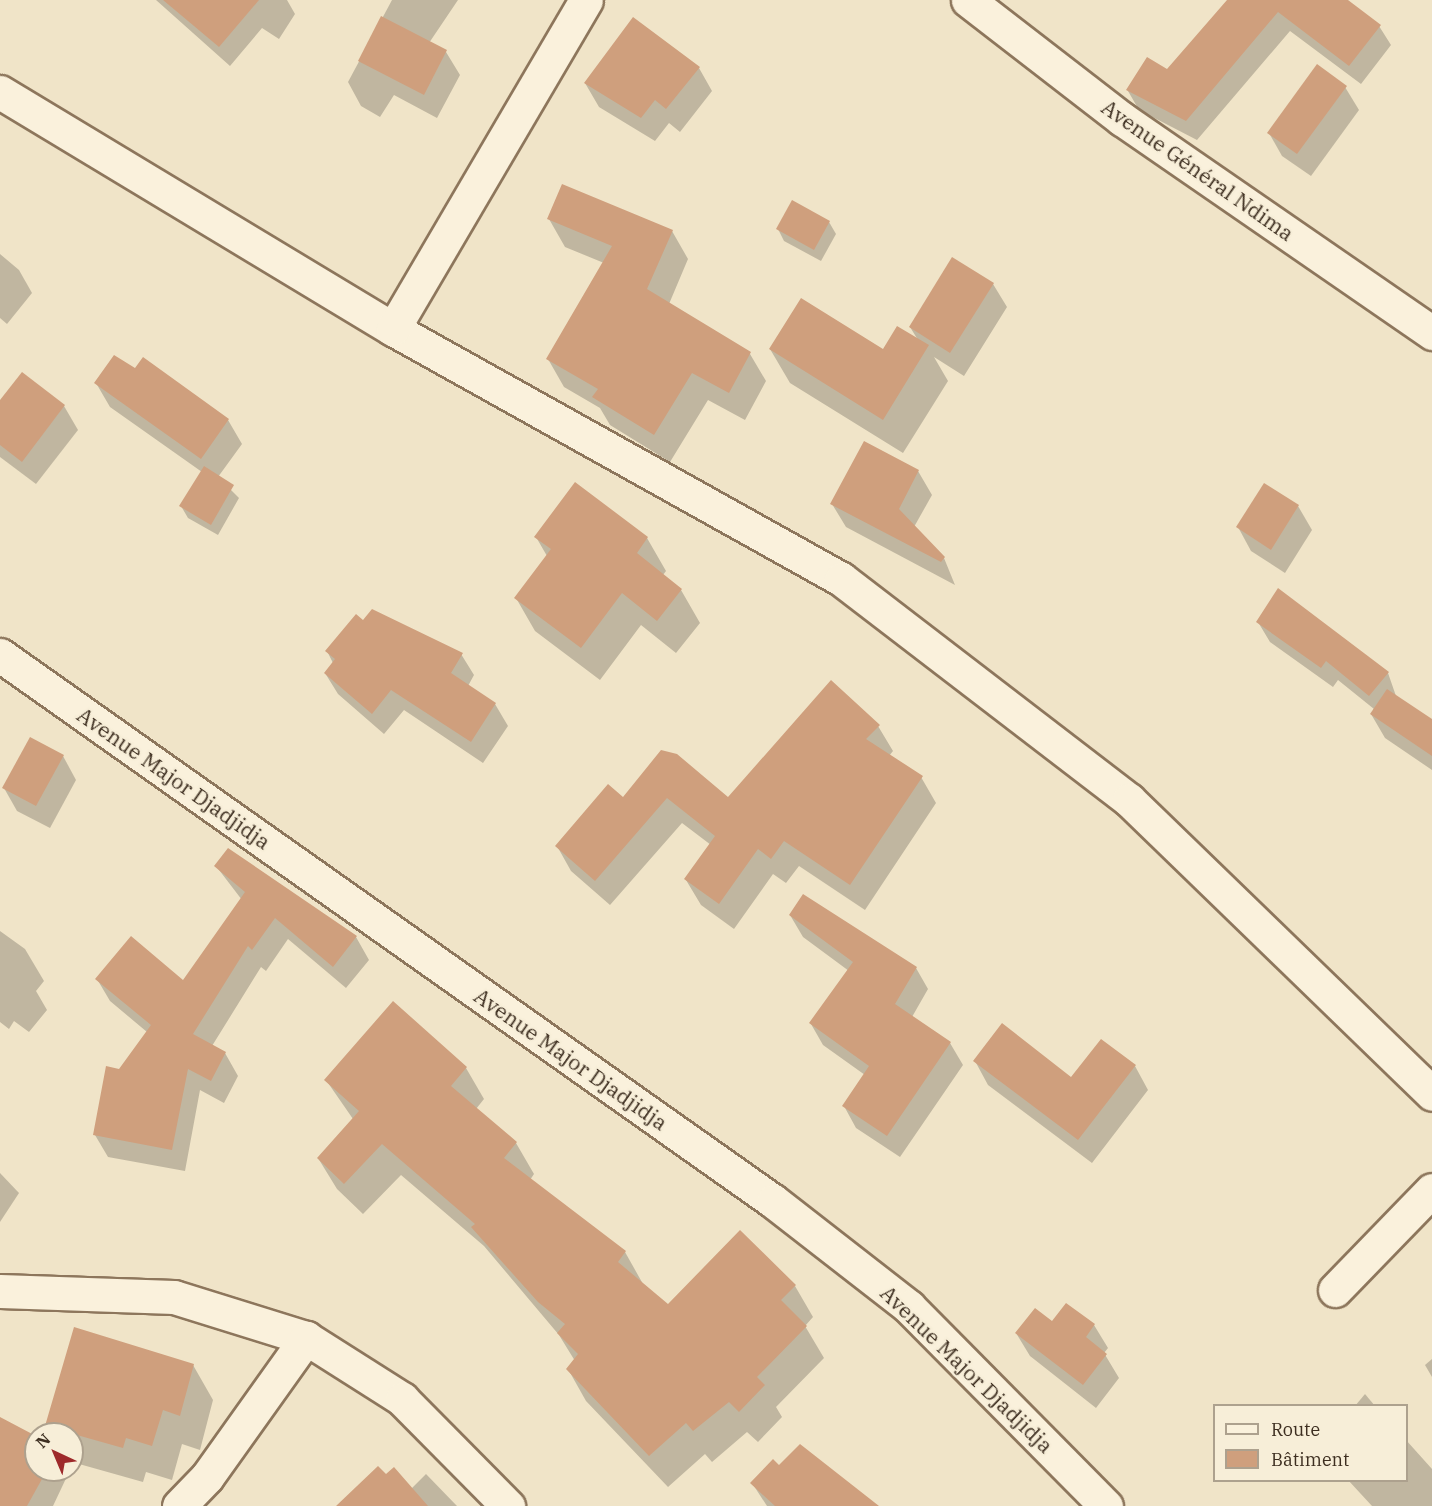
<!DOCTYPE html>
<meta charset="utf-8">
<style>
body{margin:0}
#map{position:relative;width:1432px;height:1506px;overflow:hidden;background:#f0e4c8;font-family:"IBM Plex Serif",serif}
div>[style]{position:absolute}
.shadow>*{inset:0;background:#0003}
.building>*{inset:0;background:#cf9f7d}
.roads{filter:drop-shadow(2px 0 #8d765c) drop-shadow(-2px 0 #8d765c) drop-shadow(0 2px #8d765c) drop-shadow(0 -2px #8d765c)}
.minor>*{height:33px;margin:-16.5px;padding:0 16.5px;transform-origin:16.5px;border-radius:16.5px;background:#faf1dc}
span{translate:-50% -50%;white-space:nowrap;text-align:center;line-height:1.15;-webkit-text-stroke:4.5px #f7eed8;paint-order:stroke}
.street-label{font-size:21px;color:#3d2e20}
.legend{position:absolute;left:1213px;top:1404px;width:195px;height:78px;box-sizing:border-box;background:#f7eed8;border:2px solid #ada18e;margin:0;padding:8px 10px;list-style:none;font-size:18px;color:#3d2e20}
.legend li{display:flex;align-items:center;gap:12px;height:30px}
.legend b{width:30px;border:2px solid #ada18e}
.north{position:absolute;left:24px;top:1422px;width:60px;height:60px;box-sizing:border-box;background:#f7eed8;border:2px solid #ada18e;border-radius:50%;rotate:316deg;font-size:16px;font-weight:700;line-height:24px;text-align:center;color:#3d2e20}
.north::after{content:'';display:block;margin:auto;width:21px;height:27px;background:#9e2a2b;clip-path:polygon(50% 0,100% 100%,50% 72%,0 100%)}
</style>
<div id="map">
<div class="shadow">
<div style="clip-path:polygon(156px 0,287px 0,295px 14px,279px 39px,262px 28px,230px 66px)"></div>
<div style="clip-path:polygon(392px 0,458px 0,429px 43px,446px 52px,460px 75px,437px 118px,394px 95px,380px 117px,361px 106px,348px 82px)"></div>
<div style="clip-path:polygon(1229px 0,1345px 0,1379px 26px,1391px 45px,1361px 84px,1290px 31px,1197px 140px,1139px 110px,1128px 91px,1167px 71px)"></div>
<div style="clip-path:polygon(699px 68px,712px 91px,680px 132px,669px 123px,655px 141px,599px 107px,585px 83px)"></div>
<div style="clip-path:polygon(1345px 87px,1359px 110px,1311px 176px,1282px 156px,1269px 133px)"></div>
<div style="clip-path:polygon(793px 202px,829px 222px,836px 234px,821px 261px,784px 241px,778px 229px)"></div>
<div style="clip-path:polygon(549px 219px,672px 231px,688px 259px,669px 304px,750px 354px,766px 381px,745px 420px,708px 400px,670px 462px,610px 425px,600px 408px,564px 387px,548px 359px,604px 263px,565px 247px)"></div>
<div style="clip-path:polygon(0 254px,19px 270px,32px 293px,7px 324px,0 318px)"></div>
<div style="clip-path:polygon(993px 284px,1007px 307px,964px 376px,934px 357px,948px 381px,903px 453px,790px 383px,770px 349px,883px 351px,918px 340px,910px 327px)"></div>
<div style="clip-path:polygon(22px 374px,64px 406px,78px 430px,36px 484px,0 457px,0 402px)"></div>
<div style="clip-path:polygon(96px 383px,228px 420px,242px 444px,218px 477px,239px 498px,218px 535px,188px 518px,181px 506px,202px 472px,110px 407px)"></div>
<div style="clip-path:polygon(918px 471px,932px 495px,914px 527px,944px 558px,955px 585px,846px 527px,832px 504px)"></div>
<div style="clip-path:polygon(1298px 506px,1312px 530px,1285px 573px,1251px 551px,1238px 527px)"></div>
<div style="clip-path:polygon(536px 537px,647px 538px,666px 571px,663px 575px,681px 590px,700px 623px,676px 653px,641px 625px,600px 680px,535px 631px,516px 598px,547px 556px)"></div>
<div style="clip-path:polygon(1258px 622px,1388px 673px,1396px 696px,1432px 721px,1432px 770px,1385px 738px,1371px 714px,1374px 709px,1338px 680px,1333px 687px,1270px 642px)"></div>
<div style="clip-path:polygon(327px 651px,461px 654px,474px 675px,468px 686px,495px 704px,508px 726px,483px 763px,404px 710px,384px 734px,338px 694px,325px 673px,333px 663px)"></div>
<div style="clip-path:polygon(878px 726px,893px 751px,889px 756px,921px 777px,936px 803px,865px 910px,799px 866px,786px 883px,773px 874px,734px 929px,701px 905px,686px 880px,711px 845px,682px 823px,610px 905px,571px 871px,557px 846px,623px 799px,662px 752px,728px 799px)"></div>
<div style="clip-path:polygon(63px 756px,76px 780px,50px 828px,17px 811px,4px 788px)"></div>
<div style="clip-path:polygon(216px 866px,356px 937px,369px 960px,346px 988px,288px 939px,266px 971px,261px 967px,212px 1046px,225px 1053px,238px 1076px,224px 1103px,200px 1090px,185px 1171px,108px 1157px,95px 1135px,120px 1070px,147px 1032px,110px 1001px,97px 979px,183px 982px,242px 900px)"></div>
<div style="clip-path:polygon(790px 915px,916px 968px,928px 989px,912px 1017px,950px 1043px,963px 1065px,900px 1157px,856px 1128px,844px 1106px,865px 1075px,823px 1045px,811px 1024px,849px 971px,803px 937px)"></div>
<div style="clip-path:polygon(0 931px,25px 949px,44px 981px,36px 991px,47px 1010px,29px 1032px,14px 1021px,9px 1029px,0 1022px)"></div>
<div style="clip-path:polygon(393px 1003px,466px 1068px,484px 1099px,476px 1109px,516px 1143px,534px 1174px,530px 1180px,625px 1252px,643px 1284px,668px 1306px,795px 1286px,813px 1317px,805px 1326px,824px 1358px,776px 1407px,782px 1417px,758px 1442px,747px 1432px,712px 1462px,705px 1454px,668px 1487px,586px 1401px,568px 1369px,575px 1361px,559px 1335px,484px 1246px,401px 1175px,363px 1214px,337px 1189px,318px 1158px,353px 1119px,326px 1080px)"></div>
<div style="clip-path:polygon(975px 1061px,1072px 1079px,1135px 1066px,1148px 1090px,1092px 1163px,988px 1085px)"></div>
<div style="clip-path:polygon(0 1173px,19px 1193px,0 1222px)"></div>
<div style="clip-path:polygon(1052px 1323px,1094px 1325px,1108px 1348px,1104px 1353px,1119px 1378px,1096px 1408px,1030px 1356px,1016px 1333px)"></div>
<div style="clip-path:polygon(1432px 1359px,1432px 1377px,1425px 1365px)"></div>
<div style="clip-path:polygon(193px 1365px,213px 1400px,200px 1450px,182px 1444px,172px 1480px,146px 1472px,143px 1482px,72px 1462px,72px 1434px,51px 1434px,47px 1426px)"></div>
<div style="clip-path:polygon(1365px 1394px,1375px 1406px,1355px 1406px)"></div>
<div style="clip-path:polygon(0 1419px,36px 1438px,36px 1470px,70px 1470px,53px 1506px,0 1506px)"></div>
<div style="clip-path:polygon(1406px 1440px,1432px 1469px,1432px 1506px,1372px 1506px,1348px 1480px,1406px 1480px)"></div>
<div style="clip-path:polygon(779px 1467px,876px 1506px,767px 1506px,752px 1483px)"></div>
<div style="clip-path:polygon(426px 1474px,457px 1506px,338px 1506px,386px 1476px,411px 1489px)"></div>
</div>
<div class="building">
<div style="clip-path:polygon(163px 0,259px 0,219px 47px)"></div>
<div style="clip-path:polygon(1227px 0,1348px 0,1381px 25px,1349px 66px,1278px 12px,1186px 121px,1126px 90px,1147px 57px,1167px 69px)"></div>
<div style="clip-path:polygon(381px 16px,447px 50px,424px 95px,358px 61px)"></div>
<div style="clip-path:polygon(633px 17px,700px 67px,666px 109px,655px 100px,641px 118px,584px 83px)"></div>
<div style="clip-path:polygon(1317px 64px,1347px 86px,1297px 154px,1267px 133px)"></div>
<div style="clip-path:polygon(562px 184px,673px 230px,647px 289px,751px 352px,729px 393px,692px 373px,654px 435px,592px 397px,598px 389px,546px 359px,612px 246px,547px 219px)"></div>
<div style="clip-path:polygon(792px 200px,830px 221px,814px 250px,776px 229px)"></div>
<div style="clip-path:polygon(952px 257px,994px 283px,950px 353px,909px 327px)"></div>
<div style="clip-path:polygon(801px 298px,883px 349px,897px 326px,929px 345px,883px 420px,769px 349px)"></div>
<div style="clip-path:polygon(114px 355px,135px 368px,143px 357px,229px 419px,201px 459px,94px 383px)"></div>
<div style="clip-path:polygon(22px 372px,65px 405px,22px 462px,0 445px,0 400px)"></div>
<div style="clip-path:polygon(864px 441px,919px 470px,899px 509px,945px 557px,941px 562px,830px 504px)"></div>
<div style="clip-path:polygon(204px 466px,234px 485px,211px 525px,179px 506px)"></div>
<div style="clip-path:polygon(575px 482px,648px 537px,637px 553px,682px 589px,657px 621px,622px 593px,581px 648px,514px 598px,551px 549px,534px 537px)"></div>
<div style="clip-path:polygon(1264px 483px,1299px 505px,1271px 550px,1236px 527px)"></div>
<div style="clip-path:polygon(1278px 588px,1389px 672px,1369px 696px,1326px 661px,1321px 668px,1256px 622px)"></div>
<div style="clip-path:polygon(372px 609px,463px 653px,451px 673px,496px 703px,471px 742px,391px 690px,372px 714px,324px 673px,335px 659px,325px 651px,356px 614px,363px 620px)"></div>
<div style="clip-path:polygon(831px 680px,880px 725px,866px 739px,923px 776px,850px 885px,784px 841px,771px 859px,758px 849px,719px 904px,684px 879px,715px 836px,667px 798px,595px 881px,555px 846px,608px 784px,623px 797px,661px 750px,677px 754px,728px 797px)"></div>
<div style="clip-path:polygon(1387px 689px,1432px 719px,1432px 756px,1370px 714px)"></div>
<div style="clip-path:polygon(30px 737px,64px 755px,36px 806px,2px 788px)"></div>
<div style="clip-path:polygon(228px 848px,357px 936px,333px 967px,275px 918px,252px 950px,248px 946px,193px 1034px,226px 1052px,211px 1081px,188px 1069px,172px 1150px,93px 1135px,106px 1066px,119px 1069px,151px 1025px,95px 979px,131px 936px,183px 980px,245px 892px,214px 866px)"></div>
<div style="clip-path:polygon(803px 894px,917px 967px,895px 1004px,951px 1042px,887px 1136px,842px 1106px,869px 1066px,809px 1023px,853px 962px,789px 915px)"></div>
<div style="clip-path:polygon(393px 1001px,467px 1067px,451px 1086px,517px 1142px,504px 1158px,626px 1251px,618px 1262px,668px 1304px,740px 1230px,796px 1285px,781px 1300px,807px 1326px,757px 1377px,765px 1385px,739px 1412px,729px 1402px,693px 1431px,686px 1423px,649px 1456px,566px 1369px,578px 1354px,557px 1333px,565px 1324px,538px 1302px,471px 1227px,475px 1224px,382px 1144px,344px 1184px,317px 1158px,359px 1111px,324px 1080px)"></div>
<div style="clip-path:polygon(1002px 1023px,1071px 1077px,1101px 1039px,1136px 1065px,1078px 1140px,973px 1061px)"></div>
<div style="clip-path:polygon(1066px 1303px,1095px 1324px,1086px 1337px,1107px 1354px,1083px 1385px,1015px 1333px,1035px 1308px,1052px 1321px)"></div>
<div style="clip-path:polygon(74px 1327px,194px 1364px,180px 1416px,163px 1410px,152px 1446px,126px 1438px,123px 1448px,45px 1426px)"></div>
<div style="clip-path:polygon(0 1417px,36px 1436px,36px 1470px,47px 1470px,27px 1506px,0 1506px)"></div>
<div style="clip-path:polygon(800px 1444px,879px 1506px,775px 1506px,750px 1483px,773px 1459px,779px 1465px)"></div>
<div style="clip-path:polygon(378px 1466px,386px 1474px,394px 1467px,428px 1506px,336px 1506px)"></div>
</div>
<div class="roads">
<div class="minor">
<div style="left:968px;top:0;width:195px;rotate:37.7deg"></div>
<div style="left:1122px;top:119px;width:377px;rotate:34.6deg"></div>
<div style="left:0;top:92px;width:459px;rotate:31.1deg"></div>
<div style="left:393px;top:329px;width:513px;rotate:29.16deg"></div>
<div style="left:841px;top:579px;width:363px;rotate:37.5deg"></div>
<div style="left:1129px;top:800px;width:422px;rotate:44.1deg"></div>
<div style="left:393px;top:329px;width:381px;rotate:-59.6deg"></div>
<div style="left:0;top:655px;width:946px;rotate:35.24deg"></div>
<div style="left:773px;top:1201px;width:172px;rotate:37.9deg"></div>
<div style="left:909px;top:1307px;width:280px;rotate:45.3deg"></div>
<div style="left:1335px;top:1290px;width:139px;rotate:-45.9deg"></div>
<div style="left:0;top:1291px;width:174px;rotate:2deg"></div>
<div style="left:174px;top:1297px;width:138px;rotate:17.3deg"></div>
<div style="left:306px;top:1338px;width:114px;rotate:32.4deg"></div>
<div style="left:402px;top:1399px;width:151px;rotate:45.3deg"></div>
<div style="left:179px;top:1506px;width:40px;rotate:-46deg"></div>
<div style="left:207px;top:1477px;width:171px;rotate:-54.5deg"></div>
</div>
</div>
<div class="street-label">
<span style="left:1198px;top:170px;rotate:35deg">Avenue Général Ndima</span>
<span style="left:174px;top:778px;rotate:35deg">Avenue Major Djadjidja</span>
<span style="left:571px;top:1059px;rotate:35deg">Avenue Major Djadjidja</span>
<span style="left:967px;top:1369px;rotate:44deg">Avenue Major Djadjidja</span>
</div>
<ul class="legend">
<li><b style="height:8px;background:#faf1dc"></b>Route</li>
<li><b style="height:16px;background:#cf9f7d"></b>Bâtiment</li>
</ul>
<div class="north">N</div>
</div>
